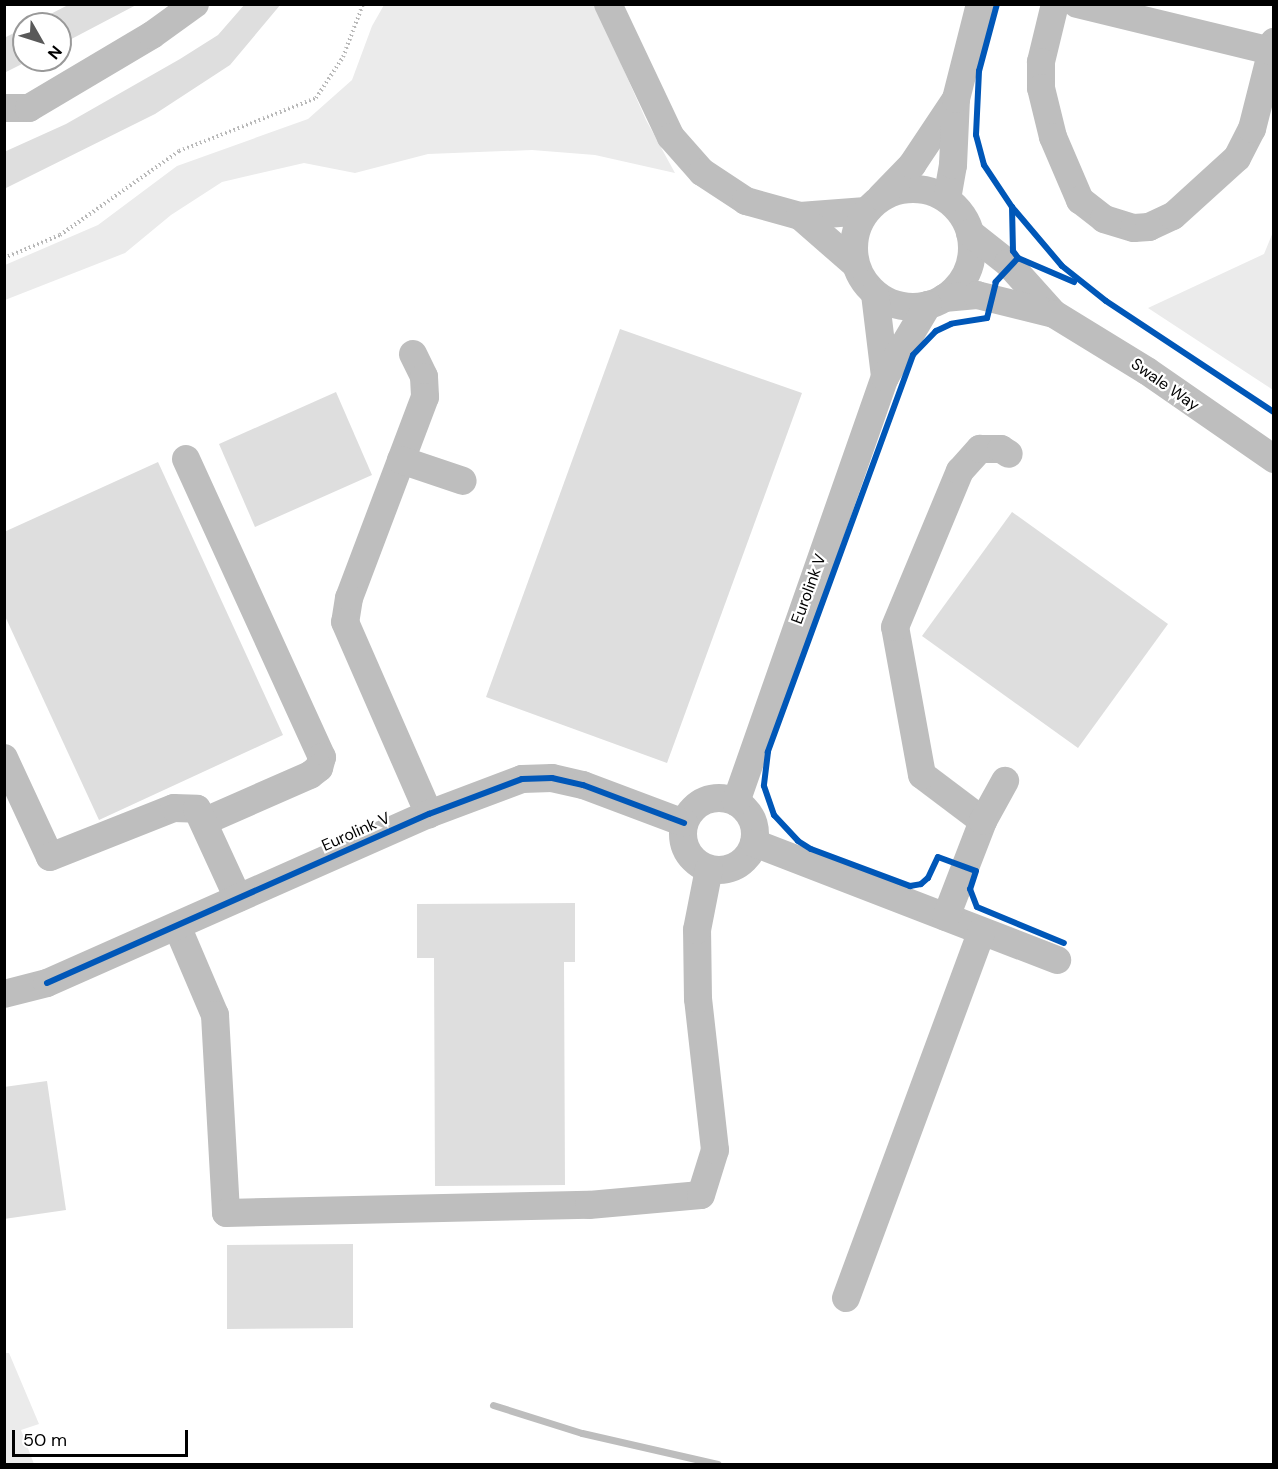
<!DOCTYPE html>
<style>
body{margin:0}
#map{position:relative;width:1278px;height:1469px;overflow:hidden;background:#fff;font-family:"DM Sans",sans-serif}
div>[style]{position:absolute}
.green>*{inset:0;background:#ebebeb}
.stream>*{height:7px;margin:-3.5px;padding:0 3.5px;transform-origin:3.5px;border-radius:3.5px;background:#bdbdbd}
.building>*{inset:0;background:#dedede}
.path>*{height:4px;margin-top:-2px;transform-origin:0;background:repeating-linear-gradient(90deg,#b9b9b9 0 1.5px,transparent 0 4.5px)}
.minor>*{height:28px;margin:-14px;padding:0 14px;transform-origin:14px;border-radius:14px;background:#bebebe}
.minor>.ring{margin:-14px;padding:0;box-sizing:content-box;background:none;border:28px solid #bebebe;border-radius:50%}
.cycleway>*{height:6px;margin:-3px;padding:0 3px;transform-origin:3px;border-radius:3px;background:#0057b8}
span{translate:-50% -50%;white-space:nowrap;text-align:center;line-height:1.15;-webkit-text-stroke:4.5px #fff;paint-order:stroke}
.street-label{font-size:16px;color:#000}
.frame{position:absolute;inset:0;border:6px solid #000;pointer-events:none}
.north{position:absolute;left:12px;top:12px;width:60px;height:60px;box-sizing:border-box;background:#fff;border:2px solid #999;border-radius:50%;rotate:129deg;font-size:16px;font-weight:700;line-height:24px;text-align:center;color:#000}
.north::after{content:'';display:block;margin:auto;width:21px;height:27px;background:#595959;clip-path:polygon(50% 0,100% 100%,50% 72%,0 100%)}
.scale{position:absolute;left:12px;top:1430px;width:176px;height:27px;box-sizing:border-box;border:3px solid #000;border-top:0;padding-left:8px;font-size:18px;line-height:21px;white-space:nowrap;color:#000;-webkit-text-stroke:4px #fff;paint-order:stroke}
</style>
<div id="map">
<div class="green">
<div style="clip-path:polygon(384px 5px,595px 5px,646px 120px,675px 173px,595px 155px,532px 150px,428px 154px,355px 173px,304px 163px,222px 182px,171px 215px,125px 253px,5px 300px,5px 265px,98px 225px,177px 166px,308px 119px,352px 80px,372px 26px)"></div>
<div style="clip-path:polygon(1273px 232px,1273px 390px,1148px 308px,1264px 254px)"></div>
<div style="clip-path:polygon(4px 1353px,9px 1353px,39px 1424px,21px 1430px,34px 1464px,5px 1464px)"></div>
</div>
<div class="stream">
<div style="left:493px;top:1405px;width:93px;rotate:17.5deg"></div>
<div style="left:582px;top:1433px;width:139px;rotate:12.9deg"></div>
</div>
<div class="building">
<div style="clip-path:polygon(70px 4px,138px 4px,60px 45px,60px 24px,31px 24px)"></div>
<div style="clip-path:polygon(245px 4px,281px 4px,230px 65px,155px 114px,4px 189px,4px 152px,66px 124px,180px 59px,218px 35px)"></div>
<div style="clip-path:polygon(24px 28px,24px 63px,4px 73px,4px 38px)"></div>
<div style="clip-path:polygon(620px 329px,802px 393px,667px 763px,486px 697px)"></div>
<div style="clip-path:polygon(336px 392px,372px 475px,255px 527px,219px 444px)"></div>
<div style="clip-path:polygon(158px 462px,283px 735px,99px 820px,4px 614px,4px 532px)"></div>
<div style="clip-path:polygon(1012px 512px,1168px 624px,1078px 748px,922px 636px)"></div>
<div style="clip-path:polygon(575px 903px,575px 962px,564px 962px,565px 1185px,435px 1186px,434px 958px,417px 958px,417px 904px)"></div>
<div style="clip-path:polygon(47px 1081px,66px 1210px,4px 1219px,4px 1087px)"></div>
<div style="clip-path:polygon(353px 1244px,353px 1328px,227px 1329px,227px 1245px)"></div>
</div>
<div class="path">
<div style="left:4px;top:258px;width:61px;rotate:-22.3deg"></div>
<div style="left:60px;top:235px;width:146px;rotate:-35.2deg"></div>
<div style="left:179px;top:151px;width:147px;rotate:-21.1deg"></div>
<div style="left:316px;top:98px;width:49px;rotate:-56.6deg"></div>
<div style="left:343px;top:57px;width:57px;rotate:-69.3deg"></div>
</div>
<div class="minor">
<div style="left:608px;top:4px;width:147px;rotate:64.7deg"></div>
<div style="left:671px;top:137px;width:47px;rotate:48.5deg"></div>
<div style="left:702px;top:172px;width:53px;rotate:33.4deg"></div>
<div style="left:746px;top:201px;width:56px;rotate:15.5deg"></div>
<div style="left:800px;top:216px;width:66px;rotate:-4.3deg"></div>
<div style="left:1055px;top:4px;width:60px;rotate:103.6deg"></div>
<div style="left:1041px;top:62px;width:26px;rotate:90deg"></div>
<div style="left:1041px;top:88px;width:50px;rotate:76.2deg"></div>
<div style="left:1053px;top:137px;width:69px;rotate:66.8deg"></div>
<div style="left:1080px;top:200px;width:31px;rotate:38deg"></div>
<div style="left:1104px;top:219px;width:31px;rotate:17deg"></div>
<div style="left:1134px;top:228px;width:15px;rotate:-4deg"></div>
<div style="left:1149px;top:227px;width:26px;rotate:-25deg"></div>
<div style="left:1173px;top:216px;width:86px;rotate:-42.2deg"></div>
<div style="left:1237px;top:158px;width:33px;rotate:-63deg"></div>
<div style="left:1252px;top:129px;width:90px;rotate:-75.8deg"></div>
<div style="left:1077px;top:4px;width:200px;rotate:13.6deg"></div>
<div style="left:4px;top:108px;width:25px"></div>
<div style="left:29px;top:108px;width:143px;rotate:-30.7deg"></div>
<div style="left:152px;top:35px;width:53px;rotate:-35.8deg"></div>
<div class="ring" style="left:854px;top:189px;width:90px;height:90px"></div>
<div style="left:881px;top:197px;width:45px;rotate:-45.9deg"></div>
<div style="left:912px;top:165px;width:79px;rotate:-56.3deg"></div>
<div style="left:947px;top:199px;width:35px;rotate:-80deg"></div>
<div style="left:953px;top:165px;width:66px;rotate:-87.4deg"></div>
<div style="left:956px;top:99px;width:98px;rotate:-75.8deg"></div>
<div style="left:800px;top:216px;width:73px;rotate:41.1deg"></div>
<div style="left:970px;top:233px;width:48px;rotate:38.3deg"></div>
<div style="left:1008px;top:263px;width:67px;rotate:48deg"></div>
<div style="left:875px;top:294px;width:84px;rotate:83.1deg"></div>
<div style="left:944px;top:298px;width:33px;rotate:-5deg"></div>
<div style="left:977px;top:295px;width:79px;rotate:13.9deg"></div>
<div style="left:1054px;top:314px;width:109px;rotate:31.5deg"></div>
<div style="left:1147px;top:371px;width:155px;rotate:34.7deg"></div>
<div style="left:413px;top:354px;width:25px;rotate:64deg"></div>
<div style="left:424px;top:377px;width:20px;rotate:87deg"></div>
<div style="left:425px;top:397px;width:215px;rotate:110.7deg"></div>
<div style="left:349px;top:598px;width:24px;rotate:99deg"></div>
<div style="left:345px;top:622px;width:210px;rotate:66.4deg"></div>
<div style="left:186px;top:459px;width:328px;rotate:65.5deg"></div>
<div style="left:322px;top:757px;width:11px;rotate:105deg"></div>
<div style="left:319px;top:768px;width:11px;rotate:142deg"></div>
<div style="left:310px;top:775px;width:115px;rotate:156.3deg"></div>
<div style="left:401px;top:460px;width:65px;rotate:18.7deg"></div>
<div style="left:4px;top:758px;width:109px;rotate:65.1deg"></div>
<div style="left:50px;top:857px;width:133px;rotate:-21.6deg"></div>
<div style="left:174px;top:808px;width:23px;rotate:2deg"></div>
<div style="left:197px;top:809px;width:98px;rotate:65.3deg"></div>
<div class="ring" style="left:683px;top:798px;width:44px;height:44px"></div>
<div style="left:736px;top:802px;width:450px;rotate:-70.7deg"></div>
<div style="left:885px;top:377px;width:84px;rotate:-59.2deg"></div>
<div style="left:983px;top:821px;width:76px;rotate:-143deg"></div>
<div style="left:922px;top:775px;width:150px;rotate:-100.3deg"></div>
<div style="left:895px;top:627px;width:169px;rotate:-67.4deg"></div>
<div style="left:960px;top:471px;width:30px;rotate:-48deg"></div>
<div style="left:980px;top:449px;width:21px"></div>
<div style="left:1001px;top:449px;width:9px;rotate:32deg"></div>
<div style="left:754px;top:843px;width:325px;rotate:21.1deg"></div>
<div style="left:946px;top:917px;width:103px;rotate:-68.9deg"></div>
<div style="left:983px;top:821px;width:46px;rotate:-61.2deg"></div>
<div style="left:177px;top:926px;width:97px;rotate:66.9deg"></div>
<div style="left:215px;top:1015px;width:198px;rotate:86.8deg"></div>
<div style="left:226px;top:1213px;width:363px;rotate:-1.3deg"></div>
<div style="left:589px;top:1205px;width:112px;rotate:-5.1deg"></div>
<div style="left:701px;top:1195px;width:47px;rotate:-72.7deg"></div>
<div style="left:715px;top:1150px;width:152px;rotate:-96.4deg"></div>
<div style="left:698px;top:999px;width:69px;rotate:-90.8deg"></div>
<div style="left:697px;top:930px;width:62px;rotate:-78.9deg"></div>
<div style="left:4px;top:994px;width:44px;rotate:-14.3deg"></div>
<div style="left:47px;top:983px;width:418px;rotate:-23.9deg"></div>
<div style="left:429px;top:814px;width:99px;rotate:-20.6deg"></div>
<div style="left:522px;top:779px;width:30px;rotate:-2deg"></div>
<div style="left:552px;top:778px;width:32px;rotate:13deg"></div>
<div style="left:583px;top:785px;width:108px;rotate:20.6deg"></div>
<div style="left:846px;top:1298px;width:391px;rotate:-69.7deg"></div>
</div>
<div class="cycleway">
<div style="left:997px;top:4px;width:69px;rotate:105deg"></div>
<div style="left:979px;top:71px;width:64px;rotate:92.7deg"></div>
<div style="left:976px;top:135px;width:31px;rotate:75deg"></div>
<div style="left:984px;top:165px;width:50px;rotate:56.3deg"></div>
<div style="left:1012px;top:207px;width:77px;rotate:49.7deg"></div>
<div style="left:1062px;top:266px;width:56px;rotate:38.5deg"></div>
<div style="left:1106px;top:301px;width:201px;rotate:33.5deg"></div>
<div style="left:1012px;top:207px;width:44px;rotate:88.7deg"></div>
<div style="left:1013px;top:251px;width:9px;rotate:54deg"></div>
<div style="left:1018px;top:258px;width:61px;rotate:23.2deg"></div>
<div style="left:1018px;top:258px;width:33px;rotate:133deg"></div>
<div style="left:996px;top:282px;width:37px;rotate:104deg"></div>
<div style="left:987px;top:318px;width:36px;rotate:171deg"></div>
<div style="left:951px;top:324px;width:17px;rotate:155deg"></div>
<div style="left:936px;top:331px;width:33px;rotate:134deg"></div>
<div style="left:913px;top:355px;width:423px;rotate:110.1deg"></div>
<div style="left:768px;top:752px;width:34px;rotate:97deg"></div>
<div style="left:764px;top:786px;width:31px;rotate:71deg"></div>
<div style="left:774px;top:815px;width:35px;rotate:47deg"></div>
<div style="left:798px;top:841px;width:15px;rotate:32deg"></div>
<div style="left:811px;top:849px;width:106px;rotate:20.5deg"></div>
<div style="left:910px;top:886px;width:11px;rotate:-10deg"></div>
<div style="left:921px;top:884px;width:9px;rotate:-41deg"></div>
<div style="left:928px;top:878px;width:23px;rotate:-65deg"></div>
<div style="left:938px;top:857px;width:40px;rotate:20.2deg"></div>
<div style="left:976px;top:871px;width:19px;rotate:108deg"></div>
<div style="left:970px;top:889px;width:19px;rotate:69deg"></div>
<div style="left:977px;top:907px;width:94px;rotate:22.5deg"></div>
<div style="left:47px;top:983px;width:418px;rotate:-23.9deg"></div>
<div style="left:429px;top:814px;width:99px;rotate:-20.6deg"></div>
<div style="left:522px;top:779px;width:30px;rotate:-2deg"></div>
<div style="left:552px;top:778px;width:32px;rotate:13deg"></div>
<div style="left:583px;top:785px;width:108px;rotate:20.6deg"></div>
</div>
<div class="street-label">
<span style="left:1165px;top:385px;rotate:35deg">Swale Way</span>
<span style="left:809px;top:589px;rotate:-70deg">Eurolink V</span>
<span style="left:356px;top:832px;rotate:-24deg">Eurolink V</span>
</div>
<div class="frame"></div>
<div class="north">N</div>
<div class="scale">50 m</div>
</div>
